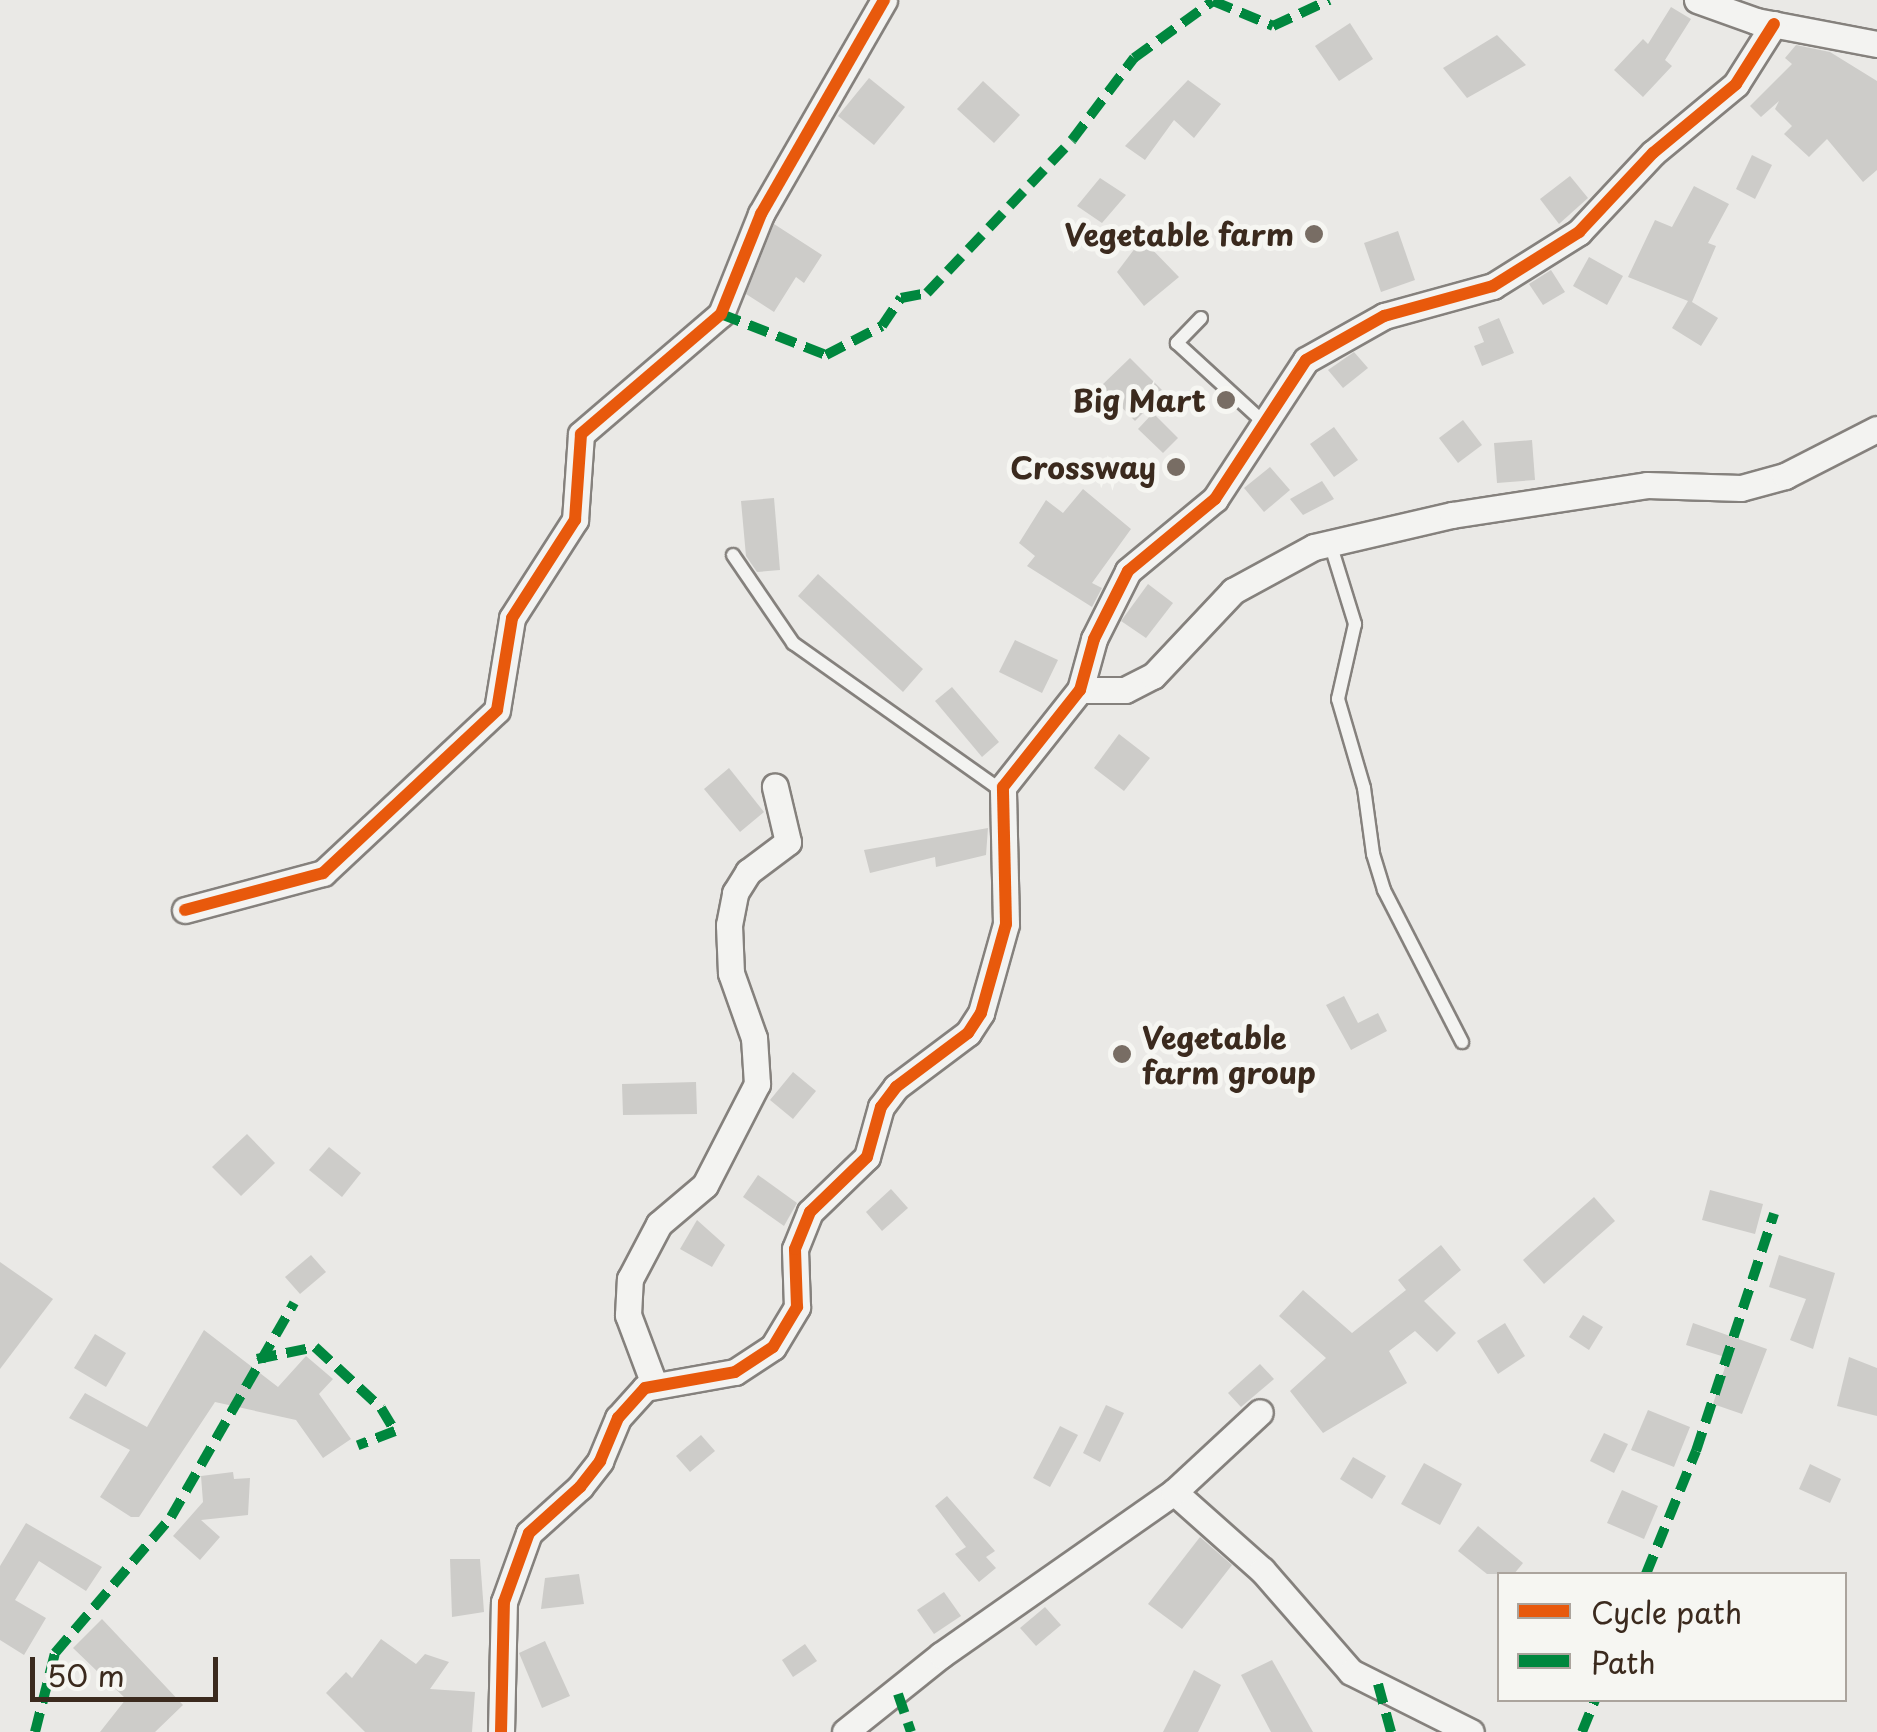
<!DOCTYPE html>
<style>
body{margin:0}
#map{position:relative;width:1877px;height:1732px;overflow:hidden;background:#eae9e6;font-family:"Playpen Sans",sans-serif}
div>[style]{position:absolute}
.building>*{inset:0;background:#cdccc9}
.roads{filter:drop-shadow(2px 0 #85817d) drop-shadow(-2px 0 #85817d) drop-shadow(0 2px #85817d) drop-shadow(0 -2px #85817d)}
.service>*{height:12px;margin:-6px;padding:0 6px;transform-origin:6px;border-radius:6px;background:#f3f3f1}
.minor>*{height:25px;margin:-12.5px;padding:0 12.5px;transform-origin:12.5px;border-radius:12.5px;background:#f3f3f1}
.quiet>*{height:10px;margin-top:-5px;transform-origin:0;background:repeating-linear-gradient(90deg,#00873e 0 20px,transparent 0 30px)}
.cycleway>*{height:12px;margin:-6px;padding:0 6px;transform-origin:6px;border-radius:6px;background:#e8590c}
.dots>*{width:28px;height:28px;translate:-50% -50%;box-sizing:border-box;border:5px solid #f6f6f2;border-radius:50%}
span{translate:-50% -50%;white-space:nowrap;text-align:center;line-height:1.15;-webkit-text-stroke:10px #f6f6f2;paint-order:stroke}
.poi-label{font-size:30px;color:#3b2a1e;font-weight:700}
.right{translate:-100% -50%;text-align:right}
.left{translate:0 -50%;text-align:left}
.legend{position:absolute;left:1497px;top:1572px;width:350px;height:130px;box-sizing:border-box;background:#f6f6f2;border:2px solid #aba49d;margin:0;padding:12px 18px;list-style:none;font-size:30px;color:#3b2a1e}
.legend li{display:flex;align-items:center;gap:20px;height:50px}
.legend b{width:50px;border:2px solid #aba49d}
.scale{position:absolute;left:30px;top:1657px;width:188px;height:45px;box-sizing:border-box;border:5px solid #3b2a1e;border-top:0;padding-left:12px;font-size:30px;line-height:35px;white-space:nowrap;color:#3b2a1e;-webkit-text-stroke:8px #f6f6f2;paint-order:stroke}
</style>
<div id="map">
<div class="building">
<div style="clip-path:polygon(1671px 7px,1691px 19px,1665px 60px,1672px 66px,1643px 97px,1614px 70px,1643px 39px,1648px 44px)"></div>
<div style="clip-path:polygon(1350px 23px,1373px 59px,1339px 81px,1315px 46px)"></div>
<div style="clip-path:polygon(1497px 35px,1526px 65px,1467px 98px,1443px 68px)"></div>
<div style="clip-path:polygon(1796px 45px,1830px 52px,1877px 81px,1877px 170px,1863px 182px,1827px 139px,1809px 157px,1784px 134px,1792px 126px,1775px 109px,1779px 101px,1761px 117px,1750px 106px,1792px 64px,1785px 58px)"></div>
<div style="clip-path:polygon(869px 78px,905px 107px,874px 145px,838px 116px)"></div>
<div style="clip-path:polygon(1188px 80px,1221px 104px,1194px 138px,1174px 120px,1145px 160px,1125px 146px)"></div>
<div style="clip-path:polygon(983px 81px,1020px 115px,994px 143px,957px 109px)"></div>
<div style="clip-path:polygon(1752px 155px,1772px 165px,1755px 199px,1736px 189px)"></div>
<div style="clip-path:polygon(1570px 176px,1588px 198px,1559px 224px,1540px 199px)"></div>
<div style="clip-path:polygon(1100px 178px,1126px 195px,1102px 223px,1077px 206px)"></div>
<div style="clip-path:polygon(1694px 186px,1729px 204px,1708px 243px,1716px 246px,1692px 302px,1718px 318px,1701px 346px,1672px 328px,1688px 301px,1628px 277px,1655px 220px,1672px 227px)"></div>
<div style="clip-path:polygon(774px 224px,822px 255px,804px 283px,796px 277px,774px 312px,746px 294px)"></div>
<div style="clip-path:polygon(1398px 231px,1415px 280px,1381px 292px,1364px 243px)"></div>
<div style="clip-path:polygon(1142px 239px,1179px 277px,1144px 306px,1117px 272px)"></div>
<div style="clip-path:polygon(1589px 257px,1623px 276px,1607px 305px,1573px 286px)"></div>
<div style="clip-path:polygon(1551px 270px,1565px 292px,1543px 305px,1529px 284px)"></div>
<div style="clip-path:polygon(1499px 318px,1514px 353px,1482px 366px,1474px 346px,1484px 342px,1478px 327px)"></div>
<div style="clip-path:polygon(1354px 352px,1368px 368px,1343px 388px,1328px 370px)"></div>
<div style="clip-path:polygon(1130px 358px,1164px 392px,1135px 421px,1101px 386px)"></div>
<div style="clip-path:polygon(1153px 413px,1178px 438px,1163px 453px,1138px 429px)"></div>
<div style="clip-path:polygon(1463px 420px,1482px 445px,1458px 463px,1439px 438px)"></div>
<div style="clip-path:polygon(1334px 427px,1358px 460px,1334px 477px,1310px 444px)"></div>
<div style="clip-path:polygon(1532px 440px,1535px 480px,1497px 483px,1494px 443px)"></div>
<div style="clip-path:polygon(1270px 467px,1290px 490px,1264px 512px,1244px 488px)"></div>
<div style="clip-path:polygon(1322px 481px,1334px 499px,1303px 515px,1290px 499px)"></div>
<div style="clip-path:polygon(1083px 489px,1131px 529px,1092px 583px,1102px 588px,1092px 607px,1027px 566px,1035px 556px,1019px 543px,1046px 500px,1063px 513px)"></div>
<div style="clip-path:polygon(774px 498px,780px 570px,757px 572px,746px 556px,741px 501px)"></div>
<div style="clip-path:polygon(818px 574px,923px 669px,903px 692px,798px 596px)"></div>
<div style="clip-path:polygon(1148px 584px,1173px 603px,1146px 638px,1121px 621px)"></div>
<div style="clip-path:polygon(1015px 640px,1058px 660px,1042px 693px,999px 672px)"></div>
<div style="clip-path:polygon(952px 687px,999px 742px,982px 757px,935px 701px)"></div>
<div style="clip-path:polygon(1119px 734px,1150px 758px,1124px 791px,1094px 768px)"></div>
<div style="clip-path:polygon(729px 768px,764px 812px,740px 832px,704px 789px)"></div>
<div style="clip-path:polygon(988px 828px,986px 855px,936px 867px,935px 857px,870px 873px,864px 850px)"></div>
<div style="clip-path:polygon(1344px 996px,1358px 1023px,1378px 1013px,1387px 1031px,1351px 1050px,1326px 1005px)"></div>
<div style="clip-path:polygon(793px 1072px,816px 1091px,793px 1119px,770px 1100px)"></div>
<div style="clip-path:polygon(696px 1082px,697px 1114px,623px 1115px,622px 1084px)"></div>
<div style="clip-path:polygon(247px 1134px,275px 1163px,241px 1196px,212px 1167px)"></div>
<div style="clip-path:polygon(329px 1147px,361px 1173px,342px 1197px,309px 1170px)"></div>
<div style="clip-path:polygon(758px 1175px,797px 1203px,784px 1226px,743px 1197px)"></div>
<div style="clip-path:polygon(891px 1189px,908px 1208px,882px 1231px,866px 1212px)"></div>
<div style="clip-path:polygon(1710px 1190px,1763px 1204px,1755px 1234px,1702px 1220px)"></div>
<div style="clip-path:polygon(1594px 1197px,1615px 1221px,1544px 1284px,1523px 1260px)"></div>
<div style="clip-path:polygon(697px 1220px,725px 1245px,712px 1267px,680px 1249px)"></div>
<div style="clip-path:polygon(1441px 1245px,1461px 1270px,1424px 1301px,1456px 1333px,1437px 1352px,1415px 1331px,1389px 1351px,1407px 1383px,1323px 1433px,1290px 1391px,1326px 1358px,1279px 1316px,1303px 1290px,1352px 1333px,1406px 1290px,1398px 1280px)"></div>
<div style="clip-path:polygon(311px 1255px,326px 1272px,300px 1294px,285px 1277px)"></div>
<div style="clip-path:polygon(1779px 1255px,1835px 1273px,1813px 1349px,1790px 1340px,1806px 1299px,1769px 1287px)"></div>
<div style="clip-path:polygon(0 1262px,53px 1299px,0 1369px)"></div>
<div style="clip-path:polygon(1583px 1315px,1603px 1327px,1589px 1350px,1569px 1337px)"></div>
<div style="clip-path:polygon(1505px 1323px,1525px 1356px,1498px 1374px,1477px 1341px)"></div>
<div style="clip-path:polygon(1693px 1323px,1767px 1349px,1742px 1414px,1713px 1404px,1728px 1358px,1686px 1345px)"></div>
<div style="clip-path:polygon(204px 1330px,278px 1387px,306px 1356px,333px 1379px,319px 1394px,351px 1439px,323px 1458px,296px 1420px,215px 1402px,139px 1517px,131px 1517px,100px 1497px,130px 1450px,69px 1418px,85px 1393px,147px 1427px)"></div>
<div style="clip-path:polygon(95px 1334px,126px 1353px,106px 1387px,74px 1368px)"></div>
<div style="clip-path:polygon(1849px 1357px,1877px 1368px,1877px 1416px,1837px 1406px)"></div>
<div style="clip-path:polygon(1260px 1364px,1274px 1379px,1241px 1407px,1228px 1393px)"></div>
<div style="clip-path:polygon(1106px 1405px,1124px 1413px,1100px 1462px,1083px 1453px)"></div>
<div style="clip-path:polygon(1648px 1410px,1690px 1427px,1674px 1467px,1631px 1450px)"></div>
<div style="clip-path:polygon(1060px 1426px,1078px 1435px,1050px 1487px,1033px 1478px)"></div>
<div style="clip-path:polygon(1604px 1433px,1628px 1444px,1614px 1473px,1590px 1461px)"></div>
<div style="clip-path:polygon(701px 1435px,715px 1451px,690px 1472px,676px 1456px)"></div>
<div style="clip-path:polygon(1353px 1457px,1386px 1476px,1372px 1499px,1340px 1479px)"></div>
<div style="clip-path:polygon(1424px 1463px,1462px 1484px,1440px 1525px,1401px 1504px)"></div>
<div style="clip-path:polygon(1810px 1464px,1841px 1479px,1830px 1503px,1799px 1489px)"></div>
<div style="clip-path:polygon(233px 1472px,234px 1479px,250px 1478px,248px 1515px,201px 1520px,220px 1537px,200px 1560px,173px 1536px,203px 1502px,201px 1476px)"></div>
<div style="clip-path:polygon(1622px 1490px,1658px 1506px,1644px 1539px,1607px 1523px)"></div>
<div style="clip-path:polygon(947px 1496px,995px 1551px,986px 1557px,996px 1568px,979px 1582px,955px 1554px,966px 1547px,935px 1506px)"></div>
<div style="clip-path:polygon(26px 1523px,102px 1567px,86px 1591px,39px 1561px,15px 1600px,46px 1618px,24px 1655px,0 1640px,0 1566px)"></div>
<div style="clip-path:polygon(1478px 1526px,1523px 1563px,1514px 1574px,1487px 1574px,1458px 1551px)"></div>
<div style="clip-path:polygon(1200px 1537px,1232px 1565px,1182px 1629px,1148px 1604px)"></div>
<div style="clip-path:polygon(450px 1559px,480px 1559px,484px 1612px,452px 1617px)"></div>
<div style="clip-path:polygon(579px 1574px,584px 1604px,541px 1609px,545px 1578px)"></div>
<div style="clip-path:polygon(944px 1592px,961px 1616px,934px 1634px,917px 1610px)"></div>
<div style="clip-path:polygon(1045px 1607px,1061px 1625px,1036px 1646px,1020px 1628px)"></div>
<div style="clip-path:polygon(102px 1619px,183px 1705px,155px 1732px,100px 1732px,126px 1699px,73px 1648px)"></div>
<div style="clip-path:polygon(381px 1639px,416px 1664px,425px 1654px,449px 1662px,430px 1689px,475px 1692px,472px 1732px,365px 1732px,326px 1693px,346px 1672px,352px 1678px)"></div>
<div style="clip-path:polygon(545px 1641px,570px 1696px,542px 1708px,519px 1653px)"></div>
<div style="clip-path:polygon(805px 1644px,817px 1661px,793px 1677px,782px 1660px)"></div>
<div style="clip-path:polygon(1272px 1660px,1313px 1732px,1271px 1732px,1241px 1675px)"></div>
<div style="clip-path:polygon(1194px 1670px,1221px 1685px,1198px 1732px,1163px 1732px)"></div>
</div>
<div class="roads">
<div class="service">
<div style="left:1201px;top:318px;width:35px;rotate:134deg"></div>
<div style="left:1177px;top:343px;width:115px;rotate:42.5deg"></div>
<div style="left:1330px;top:543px;width:85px;rotate:72.8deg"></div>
<div style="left:1355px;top:624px;width:77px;rotate:102.8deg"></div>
<div style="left:1338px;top:699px;width:93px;rotate:73.7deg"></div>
<div style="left:1364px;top:788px;width:67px;rotate:82.2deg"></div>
<div style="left:1373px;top:854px;width:38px;rotate:73deg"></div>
<div style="left:1384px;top:890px;width:171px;rotate:62.8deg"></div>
<div style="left:733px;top:555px;width:107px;rotate:55.7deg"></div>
<div style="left:793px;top:643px;width:256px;rotate:35.3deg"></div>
</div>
<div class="minor">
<div style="left:1697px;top:0;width:63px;rotate:19.6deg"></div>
<div style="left:1756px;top:21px;width:123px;rotate:10.8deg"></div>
<div style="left:1080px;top:690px;width:45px"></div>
<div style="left:1125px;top:690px;width:31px;rotate:-27deg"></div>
<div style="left:1153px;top:676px;width:117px;rotate:-46.7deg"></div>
<div style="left:1233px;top:591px;width:92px;rotate:-28.5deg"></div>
<div style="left:1314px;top:547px;width:142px;rotate:-13.1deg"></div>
<div style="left:1452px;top:515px;width:197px;rotate:-8.7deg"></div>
<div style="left:1647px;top:485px;width:94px;rotate:1.8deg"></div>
<div style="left:1741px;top:488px;width:46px;rotate:-15.3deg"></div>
<div style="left:1785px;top:476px;width:103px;rotate:-27.1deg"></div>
<div style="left:185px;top:910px;width:143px;rotate:-15deg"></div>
<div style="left:323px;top:873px;width:238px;rotate:-43.1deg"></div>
<div style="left:497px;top:710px;width:93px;rotate:-80.7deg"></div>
<div style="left:512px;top:618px;width:117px;rotate:-57.3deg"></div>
<div style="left:575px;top:520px;width:86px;rotate:-86deg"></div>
<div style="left:581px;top:434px;width:184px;rotate:-40.6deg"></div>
<div style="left:721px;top:314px;width:108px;rotate:-68.2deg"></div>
<div style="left:761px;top:214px;width:247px;rotate:-60.1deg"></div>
<div style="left:654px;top:1384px;width:74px;rotate:-110.6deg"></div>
<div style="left:628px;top:1315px;width:36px;rotate:-87deg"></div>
<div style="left:630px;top:1279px;width:62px;rotate:-62.2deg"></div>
<div style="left:659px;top:1224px;width:60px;rotate:-40.3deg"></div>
<div style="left:705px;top:1185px;width:114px;rotate:-62.8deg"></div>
<div style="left:757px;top:1084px;width:46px;rotate:-93.7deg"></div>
<div style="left:754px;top:1038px;width:69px;rotate:-109.5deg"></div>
<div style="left:731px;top:973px;width:48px;rotate:-92.4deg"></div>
<div style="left:729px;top:925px;width:33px;rotate:-79deg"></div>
<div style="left:735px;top:893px;width:25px;rotate:-58deg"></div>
<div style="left:748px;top:872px;width:50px;rotate:-36.9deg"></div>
<div style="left:788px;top:842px;width:57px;rotate:-103.3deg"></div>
<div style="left:1174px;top:1492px;width:118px;rotate:41.6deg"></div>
<div style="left:1262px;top:1570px;width:135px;rotate:48.9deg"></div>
<div style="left:1351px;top:1672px;width:134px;rotate:26.6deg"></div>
<div style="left:501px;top:1732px;width:130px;rotate:-88.7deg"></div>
<div style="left:504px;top:1602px;width:73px;rotate:-70.1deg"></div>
<div style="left:529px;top:1533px;width:69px;rotate:-42deg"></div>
<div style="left:580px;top:1487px;width:33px;rotate:-52deg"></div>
<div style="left:600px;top:1461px;width:47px;rotate:-67.3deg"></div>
<div style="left:618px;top:1418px;width:40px;rotate:-48deg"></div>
<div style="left:645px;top:1388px;width:91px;rotate:-10.1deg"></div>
<div style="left:735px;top:1372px;width:45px;rotate:-33.3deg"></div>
<div style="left:773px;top:1347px;width:47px;rotate:-59deg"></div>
<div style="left:797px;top:1307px;width:58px;rotate:-92deg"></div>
<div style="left:795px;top:1249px;width:40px;rotate:-68deg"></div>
<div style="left:810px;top:1212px;width:79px;rotate:-44deg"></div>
<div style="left:867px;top:1157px;width:52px;rotate:-74.4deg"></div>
<div style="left:881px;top:1107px;width:25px;rotate:-53deg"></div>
<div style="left:896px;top:1087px;width:90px;rotate:-36.9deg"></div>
<div style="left:968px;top:1033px;width:24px;rotate:-57deg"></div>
<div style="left:981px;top:1013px;width:92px;rotate:-74.3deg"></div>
<div style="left:1006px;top:924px;width:137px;rotate:-91.3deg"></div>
<div style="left:1003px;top:787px;width:124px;rotate:-51.6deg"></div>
<div style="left:1080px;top:690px;width:53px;rotate:-74.6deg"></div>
<div style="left:1094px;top:639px;width:76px;rotate:-63.4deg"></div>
<div style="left:1128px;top:571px;width:113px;rotate:-39.6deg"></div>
<div style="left:1215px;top:499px;width:166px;rotate:-56.8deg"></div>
<div style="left:1306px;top:360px;width:90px;rotate:-29.4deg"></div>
<div style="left:1384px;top:316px;width:113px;rotate:-15.4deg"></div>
<div style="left:1493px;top:286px;width:102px;rotate:-32.1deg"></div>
<div style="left:1579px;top:232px;width:108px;rotate:-46.9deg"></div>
<div style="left:1653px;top:153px;width:108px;rotate:-39.7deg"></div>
<div style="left:1736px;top:84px;width:71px;rotate:-57.7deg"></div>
<div style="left:845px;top:1732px;width:123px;rotate:-38.7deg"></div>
<div style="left:941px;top:1655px;width:284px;rotate:-35deg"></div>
<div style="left:1174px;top:1492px;width:117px;rotate:-42.9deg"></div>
</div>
</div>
<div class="quiet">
<div style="left:721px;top:314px;width:113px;rotate:21.3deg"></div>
<div style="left:826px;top:355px;width:63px;rotate:-27.4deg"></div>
<div style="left:882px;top:326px;width:34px;rotate:-56deg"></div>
<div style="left:901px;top:298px;width:26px;rotate:-11deg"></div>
<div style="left:927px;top:293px;width:211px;rotate:-46.5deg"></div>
<div style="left:1072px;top:140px;width:103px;rotate:-52.9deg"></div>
<div style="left:1134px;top:58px;width:97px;rotate:-35.8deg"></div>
<div style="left:1213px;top:1px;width:65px;rotate:22.6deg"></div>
<div style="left:1273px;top:26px;width:62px;rotate:-24.9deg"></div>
<div style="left:257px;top:1359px;width:59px;rotate:-11.7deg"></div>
<div style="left:315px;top:1347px;width:90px;rotate:42.7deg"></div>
<div style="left:381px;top:1408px;width:27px;rotate:59deg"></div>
<div style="left:395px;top:1431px;width:40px;rotate:159deg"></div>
<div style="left:1646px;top:1574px;width:133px;rotate:-67.9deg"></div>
<div style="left:1696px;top:1451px;width:250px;rotate:-71.8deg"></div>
<div style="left:1378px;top:1684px;width:50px;rotate:74.8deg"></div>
<div style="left:898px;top:1694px;width:40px;rotate:71.1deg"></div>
<div style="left:35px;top:1732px;width:81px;rotate:-75.8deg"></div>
<div style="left:55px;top:1653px;width:179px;rotate:-49.5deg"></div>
<div style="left:171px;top:1517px;width:247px;rotate:-60.1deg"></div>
<div style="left:1582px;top:1732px;width:35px;rotate:-68deg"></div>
</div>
<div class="cycleway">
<div style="left:185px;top:910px;width:143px;rotate:-15deg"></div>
<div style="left:323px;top:873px;width:238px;rotate:-43.1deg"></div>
<div style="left:497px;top:710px;width:93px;rotate:-80.7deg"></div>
<div style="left:512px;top:618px;width:117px;rotate:-57.3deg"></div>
<div style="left:575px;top:520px;width:86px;rotate:-86deg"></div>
<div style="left:581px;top:434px;width:184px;rotate:-40.6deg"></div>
<div style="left:721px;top:314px;width:108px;rotate:-68.2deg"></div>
<div style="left:761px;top:214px;width:247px;rotate:-60.1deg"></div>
<div style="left:501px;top:1732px;width:130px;rotate:-88.7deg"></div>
<div style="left:504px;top:1602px;width:73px;rotate:-70.1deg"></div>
<div style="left:529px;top:1533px;width:69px;rotate:-42deg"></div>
<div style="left:580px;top:1487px;width:33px;rotate:-52deg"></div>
<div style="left:600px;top:1461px;width:47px;rotate:-67.3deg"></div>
<div style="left:618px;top:1418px;width:40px;rotate:-48deg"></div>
<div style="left:645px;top:1388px;width:91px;rotate:-10.1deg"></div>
<div style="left:735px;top:1372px;width:45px;rotate:-33.3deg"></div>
<div style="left:773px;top:1347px;width:47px;rotate:-59deg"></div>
<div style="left:797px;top:1307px;width:58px;rotate:-92deg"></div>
<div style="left:795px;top:1249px;width:40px;rotate:-68deg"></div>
<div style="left:810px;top:1212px;width:79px;rotate:-44deg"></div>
<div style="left:867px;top:1157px;width:52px;rotate:-74.4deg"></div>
<div style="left:881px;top:1107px;width:25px;rotate:-53deg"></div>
<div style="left:896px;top:1087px;width:90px;rotate:-36.9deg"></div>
<div style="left:968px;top:1033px;width:24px;rotate:-57deg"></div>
<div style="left:981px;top:1013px;width:92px;rotate:-74.3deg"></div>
<div style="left:1006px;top:924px;width:137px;rotate:-91.3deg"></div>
<div style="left:1003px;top:787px;width:124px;rotate:-51.6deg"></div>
<div style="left:1080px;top:690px;width:53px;rotate:-74.6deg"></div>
<div style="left:1094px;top:639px;width:76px;rotate:-63.4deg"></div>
<div style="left:1128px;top:571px;width:113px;rotate:-39.6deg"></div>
<div style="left:1215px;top:499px;width:166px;rotate:-56.8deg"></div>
<div style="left:1306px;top:360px;width:90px;rotate:-29.4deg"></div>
<div style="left:1384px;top:316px;width:113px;rotate:-15.4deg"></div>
<div style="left:1493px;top:286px;width:102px;rotate:-32.1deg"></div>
<div style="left:1579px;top:232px;width:108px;rotate:-46.9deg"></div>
<div style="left:1653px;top:153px;width:108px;rotate:-39.7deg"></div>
<div style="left:1736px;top:84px;width:71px;rotate:-57.7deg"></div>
</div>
<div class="dots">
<div style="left:1314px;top:234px;background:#786d64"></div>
<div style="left:1226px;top:400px;background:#786d64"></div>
<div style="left:1176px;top:467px;background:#786d64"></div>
<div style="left:1122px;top:1054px;background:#786d64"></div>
</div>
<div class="poi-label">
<span class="right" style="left:1294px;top:234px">Vegetable farm</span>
<span class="right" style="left:1206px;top:400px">Big Mart</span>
<span class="right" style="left:1156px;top:467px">Crossway</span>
<span class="left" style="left:1142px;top:1054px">Vegetable<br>farm group</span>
</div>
<ul class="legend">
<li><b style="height:12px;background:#e8590c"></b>Cycle path</li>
<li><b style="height:12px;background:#00873e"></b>Path</li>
</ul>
<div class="scale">50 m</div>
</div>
